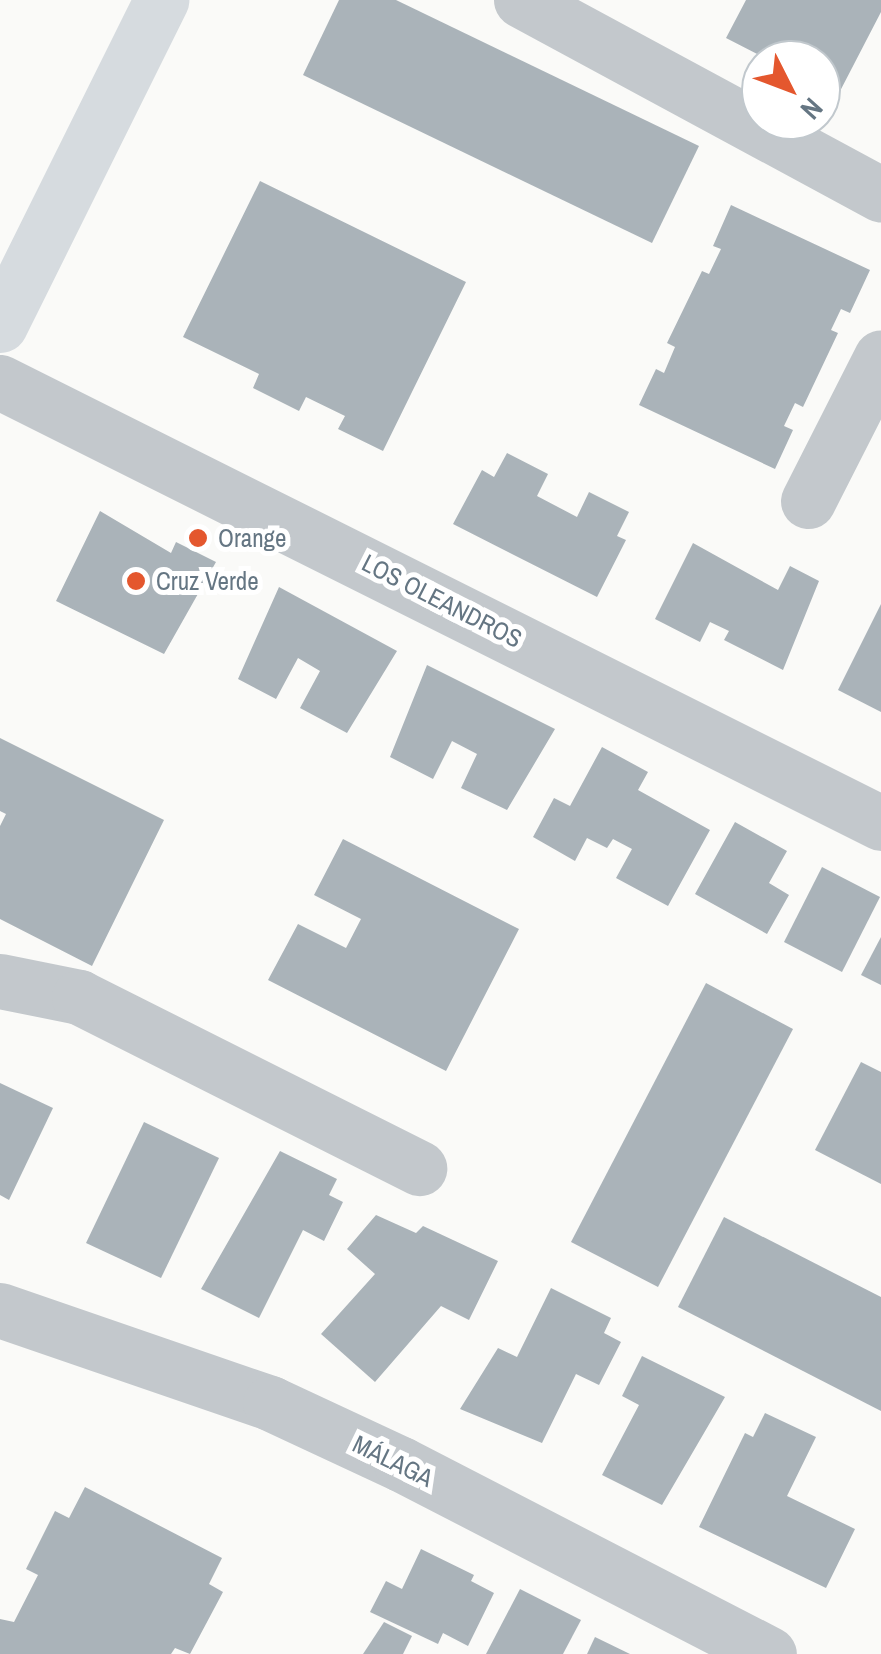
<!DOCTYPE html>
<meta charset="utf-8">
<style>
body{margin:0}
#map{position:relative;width:881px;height:1654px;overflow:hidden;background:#fafaf8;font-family:"Archivo Narrow",sans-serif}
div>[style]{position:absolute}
.building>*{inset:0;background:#aab3b9}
.minor>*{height:55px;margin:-27.5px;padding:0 27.5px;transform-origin:27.5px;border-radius:27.5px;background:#c3c8cc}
.major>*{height:55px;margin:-27.5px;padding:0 27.5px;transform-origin:27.5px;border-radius:27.5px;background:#d6dbdf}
.dots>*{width:28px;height:28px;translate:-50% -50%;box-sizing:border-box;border:5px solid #fff;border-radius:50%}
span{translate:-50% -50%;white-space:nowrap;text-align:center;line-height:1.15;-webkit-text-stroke:10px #fff;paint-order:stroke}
.poi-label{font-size:25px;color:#657683}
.left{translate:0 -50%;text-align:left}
.street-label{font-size:25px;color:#657683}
.north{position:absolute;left:741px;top:40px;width:100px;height:100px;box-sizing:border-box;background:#fff;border:2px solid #c1c8cd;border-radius:50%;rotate:132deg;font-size:28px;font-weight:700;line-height:40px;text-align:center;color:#657683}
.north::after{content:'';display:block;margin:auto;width:35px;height:45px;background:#e4572e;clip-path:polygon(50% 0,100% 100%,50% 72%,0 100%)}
</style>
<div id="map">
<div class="building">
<div style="clip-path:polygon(339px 0,396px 0,699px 146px,652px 243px,303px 75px)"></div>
<div style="clip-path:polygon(746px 0,881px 0,881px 12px,838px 95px,821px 86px,821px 60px,769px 60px,726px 38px)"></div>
<div style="clip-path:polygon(260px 181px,466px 282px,383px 451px,338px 429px,345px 416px,306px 397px,299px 411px,253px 388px,259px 374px,183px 337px)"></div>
<div style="clip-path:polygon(731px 205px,870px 270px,850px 313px,841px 309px,831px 330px,838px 333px,803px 407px,795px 403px,784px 426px,793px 430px,775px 469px,639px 405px,656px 369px,664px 373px,675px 347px,667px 343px,702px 271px,709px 274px,721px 249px,713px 246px)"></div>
<div style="clip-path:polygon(507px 453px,548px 474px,537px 496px,577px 517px,589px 492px,629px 512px,617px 536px,626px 540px,597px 597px,453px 524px,482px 470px,494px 477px)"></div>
<div style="clip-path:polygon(100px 511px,171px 553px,176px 542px,216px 562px,164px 654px,56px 601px)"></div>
<div style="clip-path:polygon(693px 543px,778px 590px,790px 566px,819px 581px,783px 670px,724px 640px,729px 631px,710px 622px,700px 642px,655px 619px)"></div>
<div style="clip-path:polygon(279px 587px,397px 651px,347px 733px,300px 708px,320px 671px,298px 658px,276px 699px,238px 679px)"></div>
<div style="clip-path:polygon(881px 604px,881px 712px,838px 690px)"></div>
<div style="clip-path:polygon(427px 665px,555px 729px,507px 810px,461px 788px,477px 754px,452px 741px,433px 779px,390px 757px)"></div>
<div style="clip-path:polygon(0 738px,164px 820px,92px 966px,0 919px,0 826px,6px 814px,0 811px)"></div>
<div style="clip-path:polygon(602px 747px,648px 772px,638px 790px,710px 830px,668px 906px,616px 878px,632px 849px,613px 839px,607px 848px,587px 838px,575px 861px,533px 837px,554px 798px,570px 806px)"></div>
<div style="clip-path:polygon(735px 822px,787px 851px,769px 883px,789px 895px,767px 934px,695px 894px)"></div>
<div style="clip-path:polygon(343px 839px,519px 929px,446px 1071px,268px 980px,298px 924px,346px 948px,361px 919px,314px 895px)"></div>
<div style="clip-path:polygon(822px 867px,880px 897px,842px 972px,784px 942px)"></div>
<div style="clip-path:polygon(881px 937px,881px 985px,861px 975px)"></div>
<div style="clip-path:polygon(706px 983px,793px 1029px,658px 1287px,571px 1242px)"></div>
<div style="clip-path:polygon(861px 1062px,881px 1072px,881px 1184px,815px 1150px)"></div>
<div style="clip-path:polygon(0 1083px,53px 1108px,9px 1200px,0 1195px)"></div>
<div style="clip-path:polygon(144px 1122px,219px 1158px,161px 1278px,86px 1243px)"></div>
<div style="clip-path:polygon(280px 1151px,337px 1179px,329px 1195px,343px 1202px,324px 1241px,303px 1230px,259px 1318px,201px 1289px)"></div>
<div style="clip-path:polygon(376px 1215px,416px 1233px,423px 1226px,498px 1261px,469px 1320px,441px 1306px,375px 1382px,321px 1334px,375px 1274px,347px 1249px)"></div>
<div style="clip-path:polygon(724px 1217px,881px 1297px,881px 1411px,678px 1307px)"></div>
<div style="clip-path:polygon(551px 1288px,611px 1318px,604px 1333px,621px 1342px,599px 1385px,576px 1374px,542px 1443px,460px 1409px,498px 1348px,517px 1357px)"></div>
<div style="clip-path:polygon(642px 1356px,725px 1397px,662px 1505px,602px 1475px,639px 1405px,622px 1396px)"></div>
<div style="clip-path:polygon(765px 1413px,816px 1437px,787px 1496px,855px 1529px,826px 1588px,699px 1527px,745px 1433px,753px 1437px)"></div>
<div style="clip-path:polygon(85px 1487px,222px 1558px,209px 1584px,223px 1592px,190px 1654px,175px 1648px,171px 1654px,0 1654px,0 1619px,14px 1622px,38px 1575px,26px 1569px,55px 1511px,69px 1518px)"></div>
<div style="clip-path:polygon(421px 1549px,474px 1575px,471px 1581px,494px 1593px,468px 1646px,443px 1633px,438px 1644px,370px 1612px,386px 1581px,402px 1589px)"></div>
<div style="clip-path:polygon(520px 1589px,581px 1620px,563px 1654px,486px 1654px)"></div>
<div style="clip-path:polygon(384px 1622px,412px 1636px,403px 1654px,363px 1654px)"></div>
<div style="clip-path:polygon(595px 1637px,630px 1654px,587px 1654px)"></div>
</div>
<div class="minor">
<div style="left:521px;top:0;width:409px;rotate:28.4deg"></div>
<div style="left:0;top:382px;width:985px;rotate:26.59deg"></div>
<div style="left:808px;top:501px;width:161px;rotate:-63.1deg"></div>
<div style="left:0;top:981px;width:81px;rotate:11.4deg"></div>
<div style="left:79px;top:997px;width:381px;rotate:26.7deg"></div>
<div style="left:0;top:1310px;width:286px;rotate:19deg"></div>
<div style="left:270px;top:1403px;width:145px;rotate:25deg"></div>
<div style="left:401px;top:1464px;width:414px;rotate:27.3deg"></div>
</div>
<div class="major">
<div style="left:0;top:325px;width:363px;rotate:-63.6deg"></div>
</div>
<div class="dots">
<div style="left:198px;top:538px;background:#e4572e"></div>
<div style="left:136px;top:581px;background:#e4572e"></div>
</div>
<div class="poi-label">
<span class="left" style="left:218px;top:538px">Orange</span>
<span class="left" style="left:156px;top:581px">Cruz Verde</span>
</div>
<div class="street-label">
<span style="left:442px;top:601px;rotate:27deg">LOS OLEANDROS</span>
<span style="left:393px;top:1461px;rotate:26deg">MÁLAGA</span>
</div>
<div class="north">N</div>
</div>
